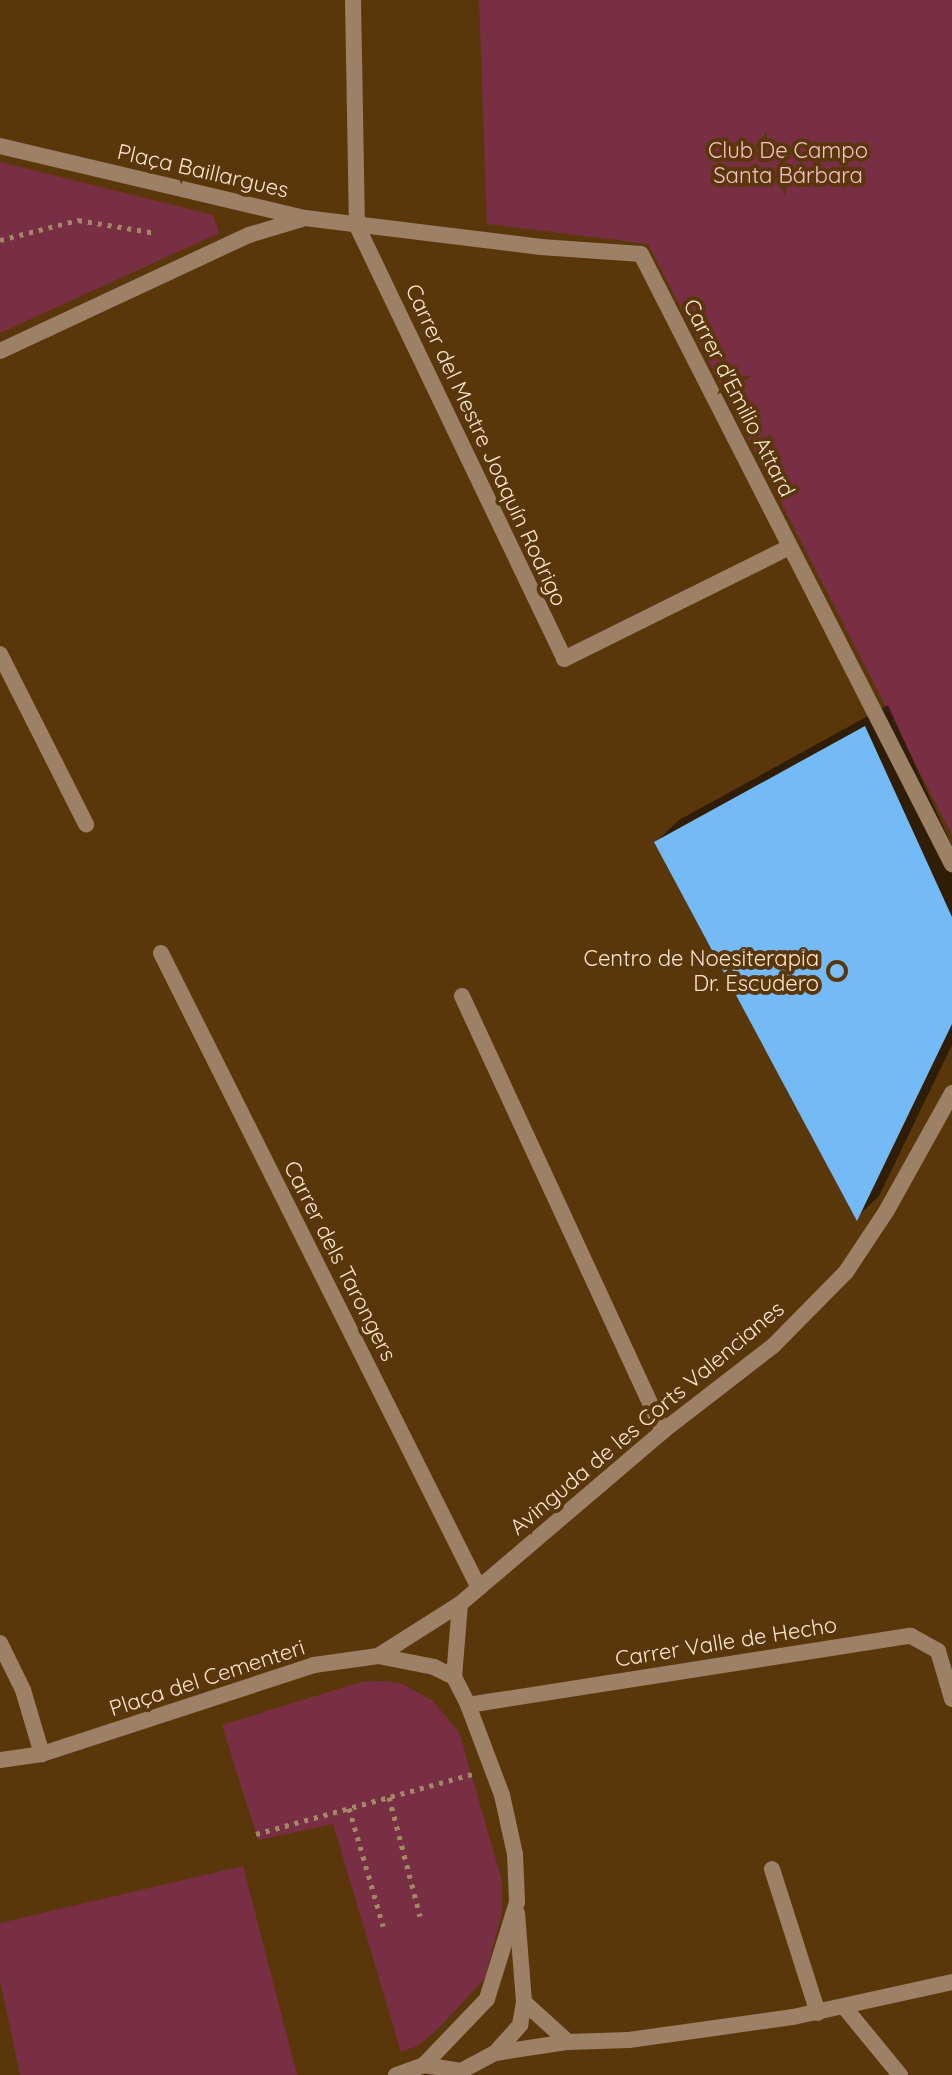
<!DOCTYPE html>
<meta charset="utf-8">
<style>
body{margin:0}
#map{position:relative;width:952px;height:2075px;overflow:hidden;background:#5a370b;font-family:Quicksand,sans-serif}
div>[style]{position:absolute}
.green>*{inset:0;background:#792f43}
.shadow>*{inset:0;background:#0007}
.building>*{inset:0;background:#74baf7}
.path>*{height:5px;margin-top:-2.5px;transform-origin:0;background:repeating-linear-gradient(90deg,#a48766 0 4px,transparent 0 10px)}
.street>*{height:16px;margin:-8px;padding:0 8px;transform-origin:8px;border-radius:8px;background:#9c8166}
.dots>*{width:22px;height:22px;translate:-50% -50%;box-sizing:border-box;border:4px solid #5a370b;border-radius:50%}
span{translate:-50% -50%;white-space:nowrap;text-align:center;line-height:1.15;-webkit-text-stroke:8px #5a370b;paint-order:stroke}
.park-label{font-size:22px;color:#f1c0c9}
.street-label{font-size:22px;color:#fce6d1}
.poi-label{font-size:22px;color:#fce6d1}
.right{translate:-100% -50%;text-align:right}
</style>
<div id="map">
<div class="green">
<div style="clip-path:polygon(479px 0,952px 0,952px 835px,648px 244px,487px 224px)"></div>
<div style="clip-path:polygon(0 162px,213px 215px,219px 233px,0 333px)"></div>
<div style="clip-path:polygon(383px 1681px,403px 1684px,433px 1701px,459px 1732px,502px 1881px,502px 1912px,485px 1978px,438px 2029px,417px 2046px,401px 2052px,333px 1824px,258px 1840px,222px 1725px,361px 1682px)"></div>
<div style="clip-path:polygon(243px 1866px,297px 2075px,20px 2075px,0 1980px,0 1923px)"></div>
</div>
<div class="shadow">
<div style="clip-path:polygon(888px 705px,952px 846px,952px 1045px,879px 1196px,857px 1217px,656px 842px,679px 820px)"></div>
</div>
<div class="building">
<div style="clip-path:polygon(865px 726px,952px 917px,952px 1024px,857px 1221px,654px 842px)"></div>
</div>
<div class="path">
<div style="left:0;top:240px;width:81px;rotate:-14.4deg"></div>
<div style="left:78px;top:220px;width:79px;rotate:9.5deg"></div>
<div style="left:389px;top:1797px;width:123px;rotate:75.4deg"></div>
<div style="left:349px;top:1808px;width:123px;rotate:73.9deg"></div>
<div style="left:256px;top:1834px;width:224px;rotate:-15.5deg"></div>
</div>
<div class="street">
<div style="left:353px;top:0;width:226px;rotate:89deg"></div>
<div style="left:357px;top:226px;width:480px;rotate:64.4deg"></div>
<div style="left:564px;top:659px;width:252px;rotate:-26.4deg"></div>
<div style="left:0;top:146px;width:313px;rotate:13.3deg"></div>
<div style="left:305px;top:218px;width:238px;rotate:7deg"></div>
<div style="left:541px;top:247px;width:100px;rotate:4deg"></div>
<div style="left:641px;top:254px;width:685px;rotate:62.99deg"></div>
<div style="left:0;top:351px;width:275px;rotate:-25deg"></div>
<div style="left:249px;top:235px;width:55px;rotate:-16.8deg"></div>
<div style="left:0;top:654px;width:191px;rotate:63.2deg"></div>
<div style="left:161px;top:953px;width:710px;rotate:63.4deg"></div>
<div style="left:462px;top:996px;width:479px;rotate:65.2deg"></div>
<div style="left:460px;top:1604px;width:267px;rotate:-40.4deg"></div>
<div style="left:663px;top:1431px;width:139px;rotate:-37.7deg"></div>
<div style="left:773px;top:1346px;width:104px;rotate:-45.4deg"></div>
<div style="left:846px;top:1272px;width:74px;rotate:-56.5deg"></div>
<div style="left:887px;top:1210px;width:134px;rotate:-60.9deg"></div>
<div style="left:0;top:1643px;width:52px;rotate:63.9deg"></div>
<div style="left:23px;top:1690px;width:67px;rotate:73.5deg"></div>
<div style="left:378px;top:1656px;width:97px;rotate:-32.4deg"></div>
<div style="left:460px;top:1604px;width:73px;rotate:94.7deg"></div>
<div style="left:468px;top:1705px;width:448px;rotate:-8.9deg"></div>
<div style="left:911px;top:1636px;width:31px;rotate:29deg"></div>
<div style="left:938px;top:1651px;width:50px;rotate:73.7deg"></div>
<div style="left:0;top:1760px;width:42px;rotate:-8.1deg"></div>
<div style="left:42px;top:1754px;width:286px;rotate:-18.1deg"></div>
<div style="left:314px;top:1665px;width:65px;rotate:-8deg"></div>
<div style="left:378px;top:1656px;width:57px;rotate:11.1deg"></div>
<div style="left:434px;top:1667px;width:22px;rotate:27deg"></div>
<div style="left:454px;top:1677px;width:31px;rotate:63deg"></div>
<div style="left:468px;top:1705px;width:96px;rotate:69.3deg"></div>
<div style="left:502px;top:1795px;width:60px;rotate:77.6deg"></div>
<div style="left:515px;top:1854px;width:48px;rotate:87.6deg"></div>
<div style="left:517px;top:1902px;width:102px;rotate:107.2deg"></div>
<div style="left:487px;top:1999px;width:91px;rotate:133.7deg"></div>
<div style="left:424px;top:2065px;width:30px;rotate:160deg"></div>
<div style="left:772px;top:1869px;width:151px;rotate:72.3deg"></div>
<div style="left:845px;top:2008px;width:87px;rotate:50.6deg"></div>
<div style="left:568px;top:2042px;width:61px;rotate:-1.9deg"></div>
<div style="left:629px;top:2040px;width:166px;rotate:-8deg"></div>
<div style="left:793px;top:2017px;width:163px;rotate:-12.4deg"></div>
<div style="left:495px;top:2053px;width:74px;rotate:-8.6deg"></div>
<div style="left:568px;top:2042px;width:59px;rotate:-137.7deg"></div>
<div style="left:424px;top:2065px;width:37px;rotate:9deg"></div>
<div style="left:461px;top:2071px;width:38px;rotate:-28deg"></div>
<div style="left:495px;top:2053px;width:38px;rotate:-48deg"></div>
<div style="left:520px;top:2025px;width:23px;rotate:-80deg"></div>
<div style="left:524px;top:2002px;width:89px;rotate:-94.5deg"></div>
</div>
<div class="dots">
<div style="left:837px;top:971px;background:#7cbef9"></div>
</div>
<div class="park-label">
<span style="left:788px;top:163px">Club De Campo<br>Santa Bárbara</span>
</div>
<div class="street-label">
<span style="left:203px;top:171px;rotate:13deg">Plaça Baillargues</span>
<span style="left:739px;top:398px;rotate:63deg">Carrer d'Emilio Attard</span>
<span style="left:486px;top:445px;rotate:65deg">Carrer del Mestre Joaquín Rodrigo</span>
<span style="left:340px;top:1261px;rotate:63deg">Carrer dels Tarongers</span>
<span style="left:647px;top:1418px;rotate:-40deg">Avinguda de les Corts Valencianes</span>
<span style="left:726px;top:1642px;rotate:-9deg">Carrer Valle de Hecho</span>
<span style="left:207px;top:1678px;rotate:-18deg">Plaça del Cementeri</span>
</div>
<div class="poi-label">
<span class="right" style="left:819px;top:971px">Centro de Noesiterapia<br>Dr. Escudero</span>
</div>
</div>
